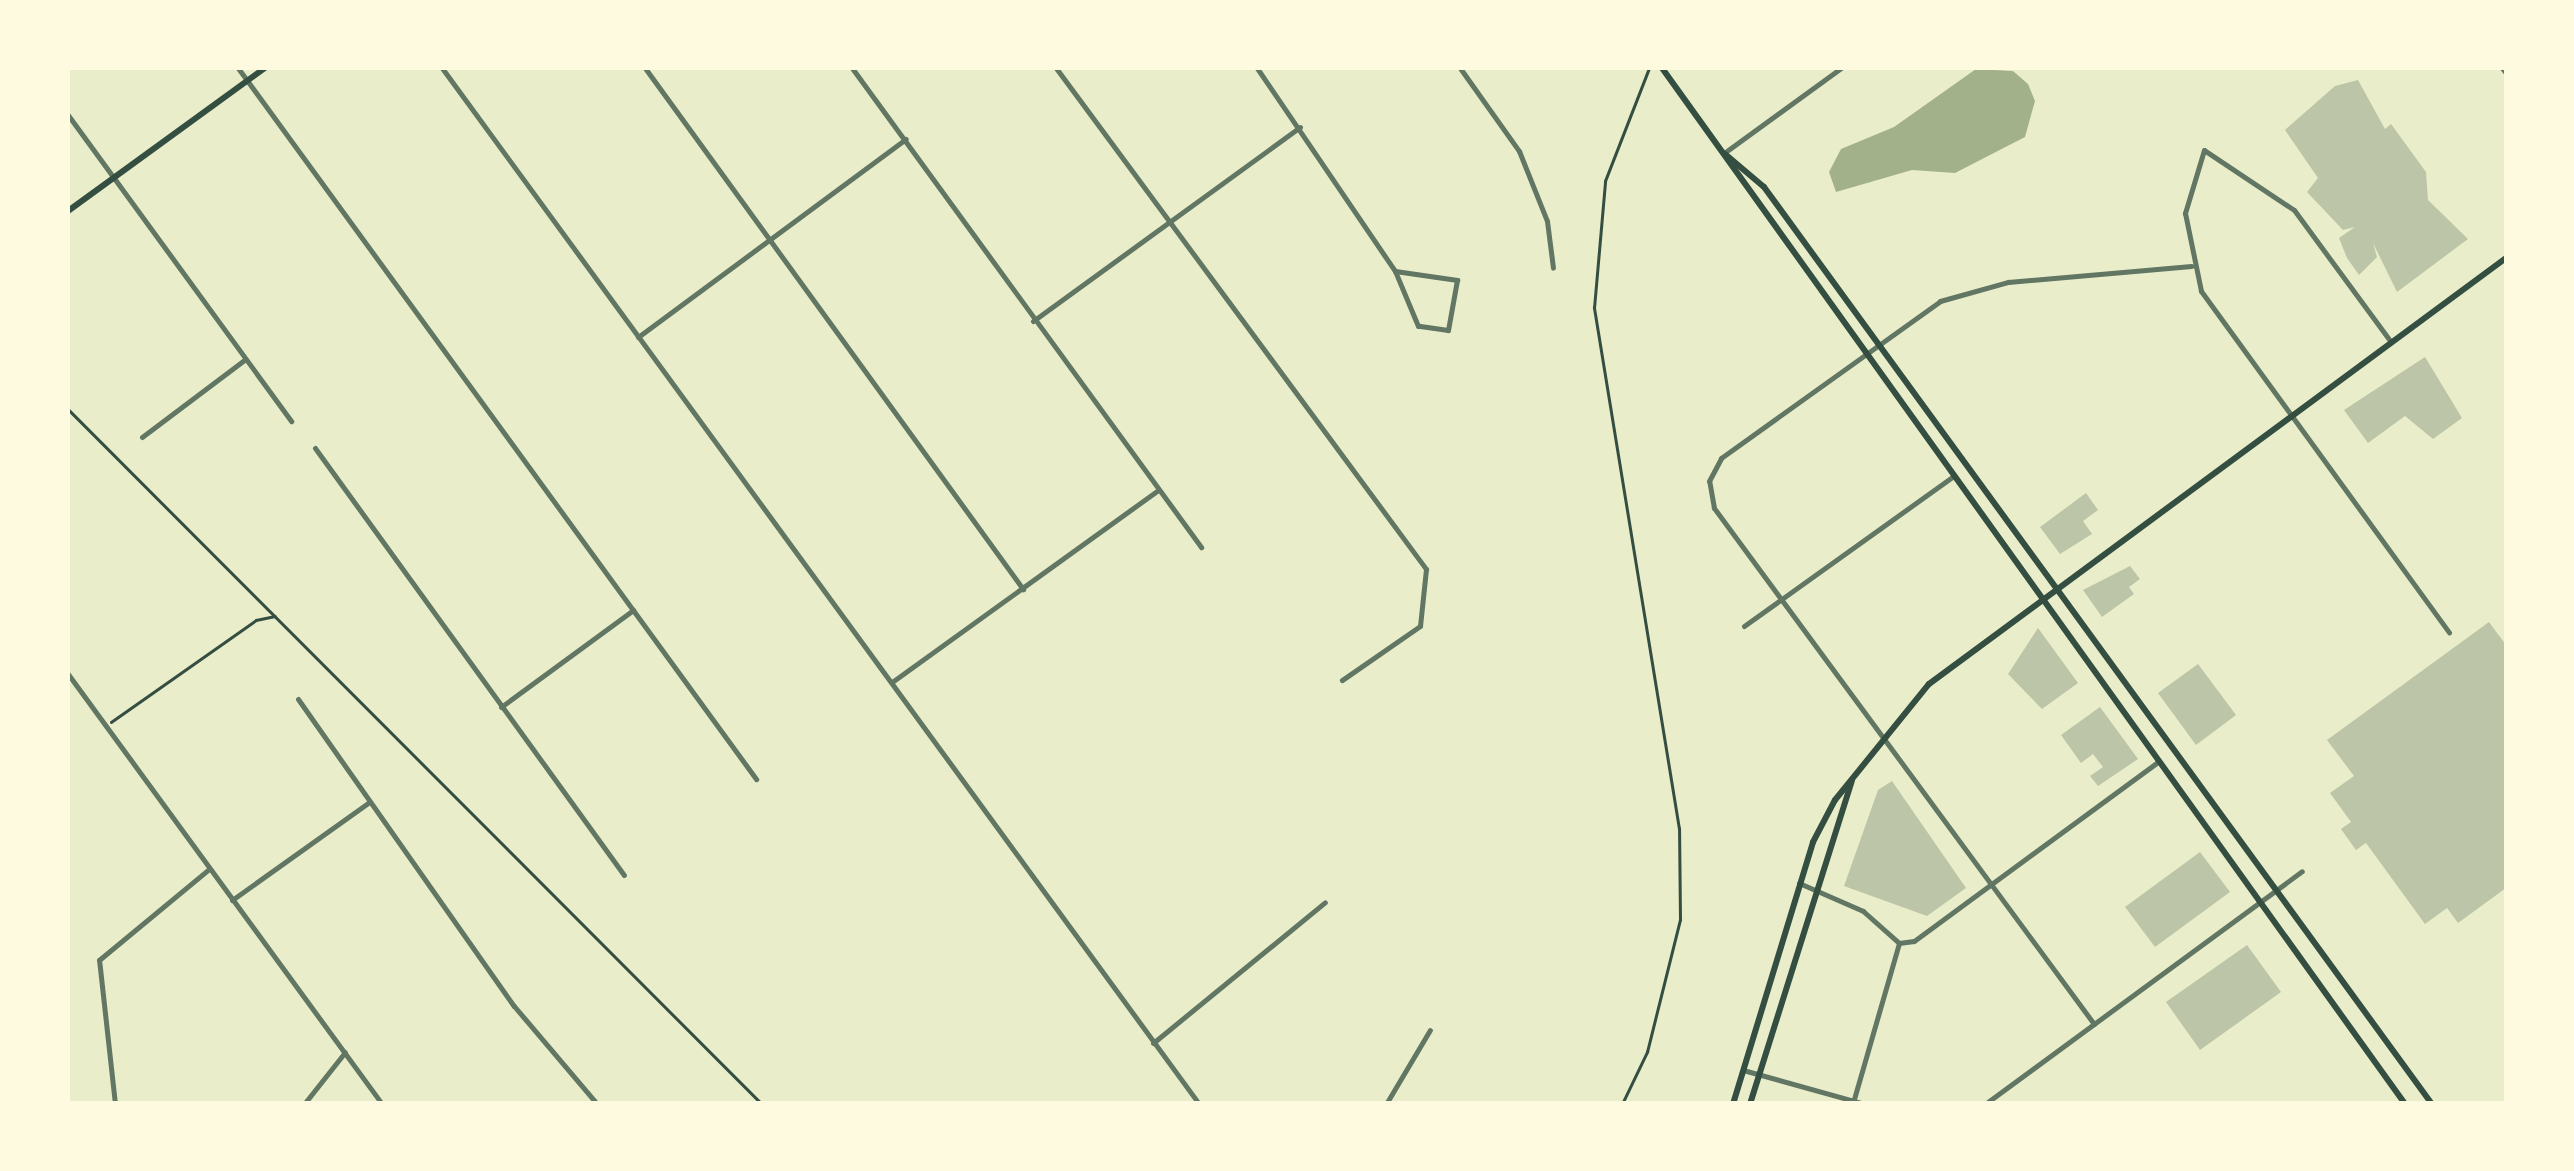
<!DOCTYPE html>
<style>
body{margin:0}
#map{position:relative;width:2574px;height:1171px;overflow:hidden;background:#e9edc9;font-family:"Noto Sans",sans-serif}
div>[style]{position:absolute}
.water>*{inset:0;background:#a3b18a}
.building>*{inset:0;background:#bcc5a7}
.path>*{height:2.5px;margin:-1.25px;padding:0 1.25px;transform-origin:1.25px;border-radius:1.25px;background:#344e41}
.minor>*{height:5px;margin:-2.5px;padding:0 2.5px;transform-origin:2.5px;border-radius:2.5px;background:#617663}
.secondary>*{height:6px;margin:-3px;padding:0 3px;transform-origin:3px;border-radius:3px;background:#344e41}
span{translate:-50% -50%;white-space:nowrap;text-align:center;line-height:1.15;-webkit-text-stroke:10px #fefae0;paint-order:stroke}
.frame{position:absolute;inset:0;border:70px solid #fefae0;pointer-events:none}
</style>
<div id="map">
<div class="water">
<div style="clip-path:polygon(1976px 69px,2013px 71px,2028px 84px,2035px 101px,2025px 137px,1955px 173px,1912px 170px,1836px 192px,1829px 172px,1841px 149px,1894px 127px)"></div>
</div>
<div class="building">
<div style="clip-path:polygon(2358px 80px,2385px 129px,2391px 124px,2426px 172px,2428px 200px,2468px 239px,2397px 292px,2373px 243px,2377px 257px,2359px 275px,2347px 258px,2339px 238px,2355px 227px,2343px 230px,2307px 192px,2318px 178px,2285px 130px,2335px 86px)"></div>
<div style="clip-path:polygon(2425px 357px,2462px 418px,2433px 439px,2405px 416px,2368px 443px,2344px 410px)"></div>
<div style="clip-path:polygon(2086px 493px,2098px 510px,2083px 521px,2092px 534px,2060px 554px,2040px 527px)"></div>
<div style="clip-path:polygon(2130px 566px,2140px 579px,2129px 587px,2134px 594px,2102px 617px,2083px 590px)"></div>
<div style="clip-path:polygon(2489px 622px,2506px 645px,2506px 888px,2458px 923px,2447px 908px,2425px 924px,2366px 843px,2356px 850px,2341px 829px,2351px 822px,2330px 793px,2354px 776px,2327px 740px)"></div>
<div style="clip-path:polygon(2038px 628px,2078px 683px,2042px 709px,2008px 674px)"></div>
<div style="clip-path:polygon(2198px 664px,2236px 715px,2196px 745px,2158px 693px)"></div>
<div style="clip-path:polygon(2100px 707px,2138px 759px,2098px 786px,2090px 776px,2103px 767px,2093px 754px,2081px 763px,2061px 735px)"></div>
<div style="clip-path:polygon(1892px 781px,1966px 888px,1927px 916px,1844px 886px,1878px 790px)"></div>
<div style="clip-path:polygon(2200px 852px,2230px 892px,2155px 947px,2125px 907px)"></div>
<div style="clip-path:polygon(2247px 945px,2281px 992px,2200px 1050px,2166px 1002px)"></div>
</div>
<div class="path">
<div style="left:68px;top:409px;width:982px;rotate:45.04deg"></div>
<div style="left:111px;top:722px;width:177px;rotate:-35.1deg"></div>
<div style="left:256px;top:620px;width:19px;rotate:-12deg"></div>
<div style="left:1622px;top:1104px;width:58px;rotate:-64.3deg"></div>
<div style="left:1647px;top:1052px;width:136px;rotate:-76deg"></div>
<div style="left:1680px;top:920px;width:91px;rotate:-90.6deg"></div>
<div style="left:1679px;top:829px;width:528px;rotate:-99.27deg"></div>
<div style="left:1594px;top:308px;width:127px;rotate:-85deg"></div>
<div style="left:1605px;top:181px;width:121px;rotate:-68.7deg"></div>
</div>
<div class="minor">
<div style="left:238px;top:68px;width:880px;rotate:53.92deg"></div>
<div style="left:442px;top:68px;width:1283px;rotate:53.84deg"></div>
<div style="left:645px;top:68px;width:644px;rotate:54.04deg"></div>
<div style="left:852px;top:68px;width:593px;rotate:53.92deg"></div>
<div style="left:1056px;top:68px;width:623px;rotate:53.55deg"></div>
<div style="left:1426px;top:569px;width:57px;rotate:96deg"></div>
<div style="left:1420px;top:626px;width:95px;rotate:145.3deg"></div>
<div style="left:1257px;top:68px;width:245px;rotate:55.8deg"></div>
<div style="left:1395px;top:271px;width:63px;rotate:8.3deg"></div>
<div style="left:1457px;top:280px;width:51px;rotate:100.2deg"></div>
<div style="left:1448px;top:330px;width:30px;rotate:-172deg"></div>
<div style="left:1418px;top:326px;width:60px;rotate:-112.7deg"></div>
<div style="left:1460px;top:68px;width:102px;rotate:54.6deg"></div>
<div style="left:1519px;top:151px;width:75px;rotate:68.2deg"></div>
<div style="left:1547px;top:221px;width:47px;rotate:82.7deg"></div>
<div style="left:2502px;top:68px;width:6px;rotate:51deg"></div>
<div style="left:68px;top:115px;width:379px;rotate:53.9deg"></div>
<div style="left:1724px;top:153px;width:145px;rotate:-36deg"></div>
<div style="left:1033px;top:321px;width:330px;rotate:-36deg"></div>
<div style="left:638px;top:337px;width:333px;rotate:-36.5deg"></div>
<div style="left:2391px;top:342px;width:164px;rotate:-126.3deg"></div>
<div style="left:2294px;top:210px;width:108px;rotate:-146.3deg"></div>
<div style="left:2204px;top:150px;width:66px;rotate:106.8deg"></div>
<div style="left:2185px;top:213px;width:80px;rotate:78.4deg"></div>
<div style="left:2201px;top:291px;width:422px;rotate:54deg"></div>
<div style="left:142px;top:437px;width:128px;rotate:-37deg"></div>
<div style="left:315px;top:448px;width:527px;rotate:54.11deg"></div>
<div style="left:1744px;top:626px;width:256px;rotate:-35.6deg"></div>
<div style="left:68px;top:674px;width:532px;rotate:53.86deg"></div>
<div style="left:892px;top:682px;width:327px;rotate:-35.8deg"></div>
<div style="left:298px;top:699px;width:375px;rotate:54.9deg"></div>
<div style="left:514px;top:1006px;width:128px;rotate:49.7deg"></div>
<div style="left:501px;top:707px;width:164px;rotate:-36.3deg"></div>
<div style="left:1799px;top:883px;width:70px;rotate:23.6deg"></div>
<div style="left:1863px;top:911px;width:48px;rotate:41.6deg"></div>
<div style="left:1899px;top:943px;width:15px;rotate:-8deg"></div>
<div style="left:1914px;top:941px;width:303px;rotate:-36.3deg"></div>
<div style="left:232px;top:900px;width:167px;rotate:-35.5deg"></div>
<div style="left:2094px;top:1024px;width:641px;rotate:-126.37deg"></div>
<div style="left:1714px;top:508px;width:27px;rotate:-100deg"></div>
<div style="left:1709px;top:481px;width:26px;rotate:-62deg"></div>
<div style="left:1721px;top:458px;width:269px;rotate:-35.6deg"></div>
<div style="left:1940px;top:301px;width:71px;rotate:-15.6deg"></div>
<div style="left:2008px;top:282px;width:184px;rotate:-5deg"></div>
<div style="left:1153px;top:1043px;width:222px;rotate:-39.3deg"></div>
<div style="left:1743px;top:1070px;width:127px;rotate:15.6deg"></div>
<div style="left:1854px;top:1099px;width:162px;rotate:-73.9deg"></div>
<div style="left:115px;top:1104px;width:145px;rotate:-96.3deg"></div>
<div style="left:99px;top:960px;width:143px;rotate:-39.6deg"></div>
<div style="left:304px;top:1104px;width:66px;rotate:-51.7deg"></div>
<div style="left:1386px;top:1104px;width:86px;rotate:-59.3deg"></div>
<div style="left:1985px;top:1104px;width:393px;rotate:-36.3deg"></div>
</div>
<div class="secondary">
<div style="left:1662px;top:68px;width:1275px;rotate:54.35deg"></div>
<div style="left:1725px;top:154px;width:51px;rotate:40.2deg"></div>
<div style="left:1764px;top:187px;width:1135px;rotate:53.93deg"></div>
<div style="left:68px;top:211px;width:243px;rotate:-36deg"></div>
<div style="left:1733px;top:1104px;width:274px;rotate:-73deg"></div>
<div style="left:1813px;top:842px;width:47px;rotate:-62.4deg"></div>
<div style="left:1835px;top:800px;width:149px;rotate:-51deg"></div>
<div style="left:1929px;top:684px;width:717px;rotate:-36.44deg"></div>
<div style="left:1750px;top:1104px;width:339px;rotate:-72.5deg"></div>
</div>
<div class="frame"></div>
</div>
